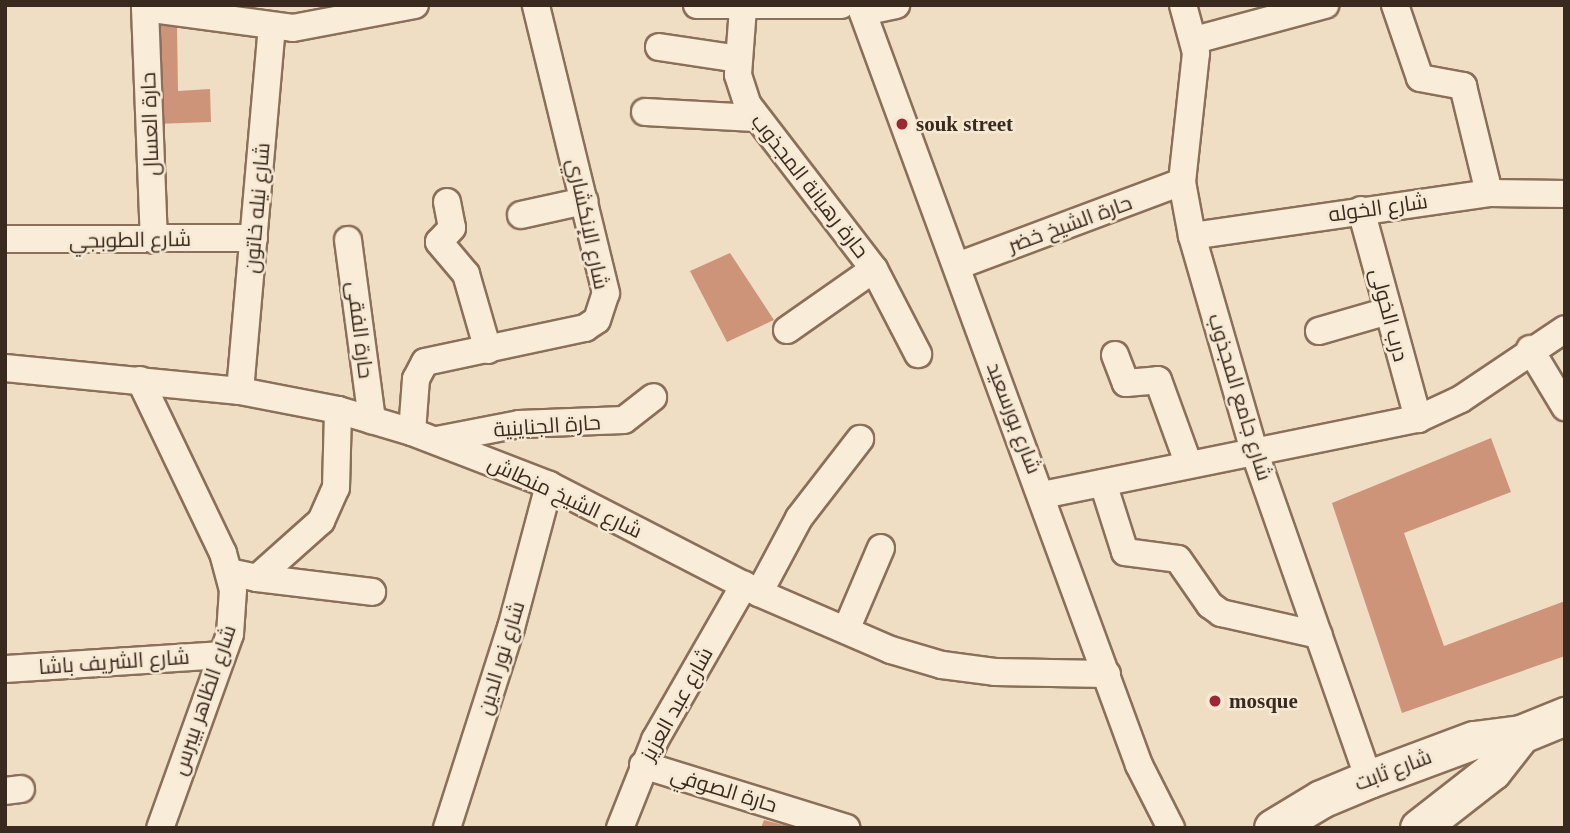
<!DOCTYPE html>
<meta charset="utf-8">
<style>
body{margin:0}
#map{position:relative;width:1570px;height:833px;overflow:hidden;background:#efdec4;font-family:"Times New Roman",Cairo,serif}
div>[style]{position:absolute}
.building>*{inset:0;background:#cd947a}
.roads{filter:drop-shadow(2px 0 #8a6f5a) drop-shadow(-2px 0 #8a6f5a) drop-shadow(0 2px #8a6f5a) drop-shadow(0 -2px #8a6f5a)}
.minor>*{height:26px;margin:-13px;padding:0 13px;transform-origin:13px;border-radius:13px;background:#f9ecd8}
.secondary>*{height:37px;margin:-18.5px;padding:0 18.5px;transform-origin:18.5px;border-radius:18.5px;background:#f9ecd8}
.dots>*{width:19px;height:19px;translate:-50% -50%;box-sizing:border-box;border:4px solid #f6e9d4;border-radius:50%}
span{translate:-50% -50%;white-space:nowrap;text-align:center;line-height:1.15;-webkit-text-stroke:5px #f6e9d4;paint-order:stroke}
.street-label{font-size:21px;color:#3a291e}
.poi-label{font-size:21px;color:#3a291e;font-weight:700}
.left{translate:0 -50%;text-align:left}
.frame{position:absolute;inset:0;border:7px solid #3a291e;pointer-events:none}
</style>
<div id="map">
<div class="building">
<div style="clip-path:polygon(151px 25px,177px 26px,178px 91px,210px 89px,211px 122px,155px 124px)"></div>
<div style="clip-path:polygon(730px 253px,774px 320px,727px 342px,690px 271px)"></div>
<div style="clip-path:polygon(1491px 438px,1511px 492px,1404px 533px,1444px 646px,1565px 601px,1565px 656px,1402px 713px,1332px 503px)"></div>
<div style="clip-path:polygon(764px 820px,792px 827px,792px 828px,761px 828px)"></div>
</div>
<div class="roads">
<div class="minor">
<div style="left:697px;top:5px;width:144px"></div>
<div style="left:860px;top:5px;width:810px;rotate:69.84deg"></div>
<div style="left:1139px;top:765px;width:71px;rotate:63.1deg"></div>
<div style="left:1183px;top:5px;width:50px;rotate:74.8deg"></div>
<div style="left:1196px;top:53px;width:130px;rotate:96.2deg"></div>
<div style="left:1182px;top:182px;width:55px;rotate:79.5deg"></div>
<div style="left:1192px;top:236px;width:224px;rotate:73.9deg"></div>
<div style="left:1254px;top:451px;width:348px;rotate:70.7deg"></div>
<div style="left:1395px;top:5px;width:77px;rotate:71.1deg"></div>
<div style="left:1420px;top:78px;width:44px;rotate:10.5deg"></div>
<div style="left:1463px;top:86px;width:110px;rotate:76.3deg"></div>
<div style="left:145px;top:8px;width:149px;rotate:7.7deg"></div>
<div style="left:293px;top:28px;width:124px;rotate:-10.7deg"></div>
<div style="left:145px;top:8px;width:232px;rotate:87.8deg"></div>
<div style="left:743px;top:8px;width:67px;rotate:94.3deg"></div>
<div style="left:738px;top:75px;width:32px;rotate:72deg"></div>
<div style="left:748px;top:105px;width:207px;rotate:52.5deg"></div>
<div style="left:874px;top:269px;width:96px;rotate:62.6deg"></div>
<div style="left:863px;top:12px;width:34px;rotate:-12deg"></div>
<div style="left:1195px;top:40px;width:135px;rotate:-15.1deg"></div>
<div style="left:659px;top:47px;width:80px;rotate:8.6deg"></div>
<div style="left:645px;top:112px;width:110px;rotate:3.1deg"></div>
<div style="left:447px;top:202px;width:26px;rotate:79deg"></div>
<div style="left:452px;top:228px;width:19px;rotate:133deg"></div>
<div style="left:439px;top:242px;width:42px;rotate:49.8deg"></div>
<div style="left:466px;top:274px;width:79px;rotate:73.9deg"></div>
<div style="left:1361px;top:210px;width:217px;rotate:74.7deg"></div>
<div style="left:521px;top:215px;width:65px;rotate:-12.5deg"></div>
<div style="left:1192px;top:236px;width:300px;rotate:-8.2deg"></div>
<div style="left:1489px;top:193px;width:76px;rotate:0.8deg"></div>
<div style="left:5px;top:239px;width:249px;rotate:-0.2deg"></div>
<div style="left:348px;top:240px;width:182px;rotate:82.4deg"></div>
<div style="left:957px;top:266px;width:240px;rotate:-20.5deg"></div>
<div style="left:787px;top:330px;width:106px;rotate:-35deg"></div>
<div style="left:1319px;top:331px;width:72px;rotate:-16.2deg"></div>
<div style="left:1530px;top:349px;width:68px;rotate:58.9deg"></div>
<div style="left:1115px;top:355px;width:30px;rotate:69deg"></div>
<div style="left:1126px;top:383px;width:32px;rotate:-5deg"></div>
<div style="left:1158px;top:380px;width:90px;rotate:70deg"></div>
<div style="left:5px;top:368px;width:236px;rotate:5.6deg"></div>
<div style="left:240px;top:391px;width:100px;rotate:11deg"></div>
<div style="left:338px;top:410px;width:77px;rotate:16.6deg"></div>
<div style="left:412px;top:432px;width:147px;rotate:21.1deg"></div>
<div style="left:549px;top:485px;width:236px;rotate:27.2deg"></div>
<div style="left:759px;top:593px;width:144px;rotate:23.4deg"></div>
<div style="left:891px;top:650px;width:53px;rotate:16.4deg"></div>
<div style="left:942px;top:665px;width:53px;rotate:7.5deg"></div>
<div style="left:995px;top:672px;width:112px;rotate:1deg"></div>
<div style="left:140px;top:380px;width:192px;rotate:64.4deg"></div>
<div style="left:223px;top:553px;width:38px;rotate:75deg"></div>
<div style="left:233px;top:590px;width:44px;rotate:93.9deg"></div>
<div style="left:230px;top:634px;width:206px;rotate:109.8deg"></div>
<div style="left:240px;top:391px;width:366px;rotate:-85deg"></div>
<div style="left:412px;top:432px;width:53px;rotate:-85.7deg"></div>
<div style="left:416px;top:379px;width:19px;rotate:-62deg"></div>
<div style="left:425px;top:362px;width:164px;rotate:-12deg"></div>
<div style="left:585px;top:328px;width:14px;rotate:-34deg"></div>
<div style="left:597px;top:320px;width:28px;rotate:-72deg"></div>
<div style="left:606px;top:293px;width:296px;rotate:-103.7deg"></div>
<div style="left:437px;top:440px;width:84px;rotate:-11deg"></div>
<div style="left:519px;top:424px;width:105px;rotate:-2.2deg"></div>
<div style="left:624px;top:420px;width:37px;rotate:-38deg"></div>
<div style="left:1103px;top:483px;width:72px;rotate:72.3deg"></div>
<div style="left:1125px;top:552px;width:53px;rotate:7.5deg"></div>
<div style="left:1178px;top:559px;width:56px;rotate:55.2deg"></div>
<div style="left:1210px;top:605px;width:14px;rotate:36deg"></div>
<div style="left:1221px;top:613px;width:100px;rotate:12.7deg"></div>
<div style="left:1043px;top:495px;width:383px;rotate:-11.5deg"></div>
<div style="left:1418px;top:419px;width:47px;rotate:-24.9deg"></div>
<div style="left:1461px;top:399px;width:125px;rotate:-33.9deg"></div>
<div style="left:229px;top:572px;width:29px;rotate:12deg"></div>
<div style="left:257px;top:578px;width:86px;rotate:-41.7deg"></div>
<div style="left:321px;top:521px;width:36px;rotate:-66deg"></div>
<div style="left:336px;top:488px;width:78px;rotate:-88.5deg"></div>
<div style="left:257px;top:578px;width:116px;rotate:6.9deg"></div>
<div style="left:759px;top:593px;width:85px;rotate:-61.9deg"></div>
<div style="left:799px;top:518px;width:100px;rotate:-52.3deg"></div>
<div style="left:846px;top:630px;width:89px;rotate:-66.9deg"></div>
<div style="left:5px;top:669px;width:217px;rotate:-3.7deg"></div>
<div style="left:643px;top:765px;width:213px;rotate:17.2deg"></div>
<div style="left:5px;top:791px;width:16px;rotate:-7deg"></div>
<div style="left:447px;top:828px;width:210px;rotate:-72.3deg"></div>
<div style="left:511px;top:628px;width:148px;rotate:-75.1deg"></div>
<div style="left:620px;top:828px;width:95px;rotate:-68.3deg"></div>
<div style="left:655px;top:740px;width:179px;rotate:-60.1deg"></div>
</div>
<div class="secondary">
<div style="left:1273px;top:828px;width:56px;rotate:-31.1deg"></div>
<div style="left:1321px;top:799px;width:52px;rotate:-22.6deg"></div>
<div style="left:1369px;top:779px;width:112px;rotate:-20.4deg"></div>
<div style="left:1474px;top:740px;width:47px;rotate:-7.3deg"></div>
<div style="left:1521px;top:734px;width:48px;rotate:-22.2deg"></div>
<div style="left:1419px;top:828px;width:93px;rotate:-38deg"></div>
<div style="left:1492px;top:771px;width:47px;rotate:-51.9deg"></div>
</div>
</div>
<div class="dots">
<div style="left:902px;top:124px;background:#9a2935"></div>
<div style="left:1215px;top:701px;background:#9a2935"></div>
</div>
<div class="street-label">
<span style="left:150px;top:124px;rotate:-92deg">حارة العسال</span>
<span style="left:810px;top:186px;rotate:52deg">حارة رهبانة المجذوب</span>
<span style="left:257px;top:208px;rotate:-85deg">شارع نيله خاتون</span>
<span style="left:1378px;top:208px;rotate:-8deg">شارع الخوله</span>
<span style="left:588px;top:224px;rotate:78deg">شارع الإنكشاري</span>
<span style="left:1070px;top:224px;rotate:-20deg">حارة الشيخ خضر</span>
<span style="left:130px;top:240px;rotate:-1deg">شارع الطوبجي</span>
<span style="left:1389px;top:315px;rotate:75deg">درب الخولى</span>
<span style="left:360px;top:330px;rotate:83deg">حارة الفقى</span>
<span style="left:1240px;top:397px;rotate:73deg">شارع جامع المجذوب</span>
<span style="left:1014px;top:418px;rotate:69deg">شارع بورسعيد</span>
<span style="left:547px;top:426px;rotate:-4deg">حارة الجناينية</span>
<span style="left:565px;top:497px;rotate:25deg">شارع الشيخ منطاش</span>
<span style="left:501px;top:658px;rotate:-73deg">شارع نور الدين</span>
<span style="left:114px;top:662px;rotate:-4deg">شارع الشريف باشا</span>
<span style="left:204px;top:700px;rotate:-71deg">شارع الظاهر بيبرس</span>
<span style="left:677px;top:704px;rotate:-61deg">شارع عبد العزيز</span>
<span style="left:1393px;top:770px;rotate:-21deg">شارع ثابت</span>
<span style="left:724px;top:790px;rotate:17deg">حارة الصوفي</span>
</div>
<div class="poi-label">
<span class="left" style="left:916px;top:124px">souk street</span>
<span class="left" style="left:1229px;top:701px">mosque</span>
</div>
<div class="frame"></div>
</div>
